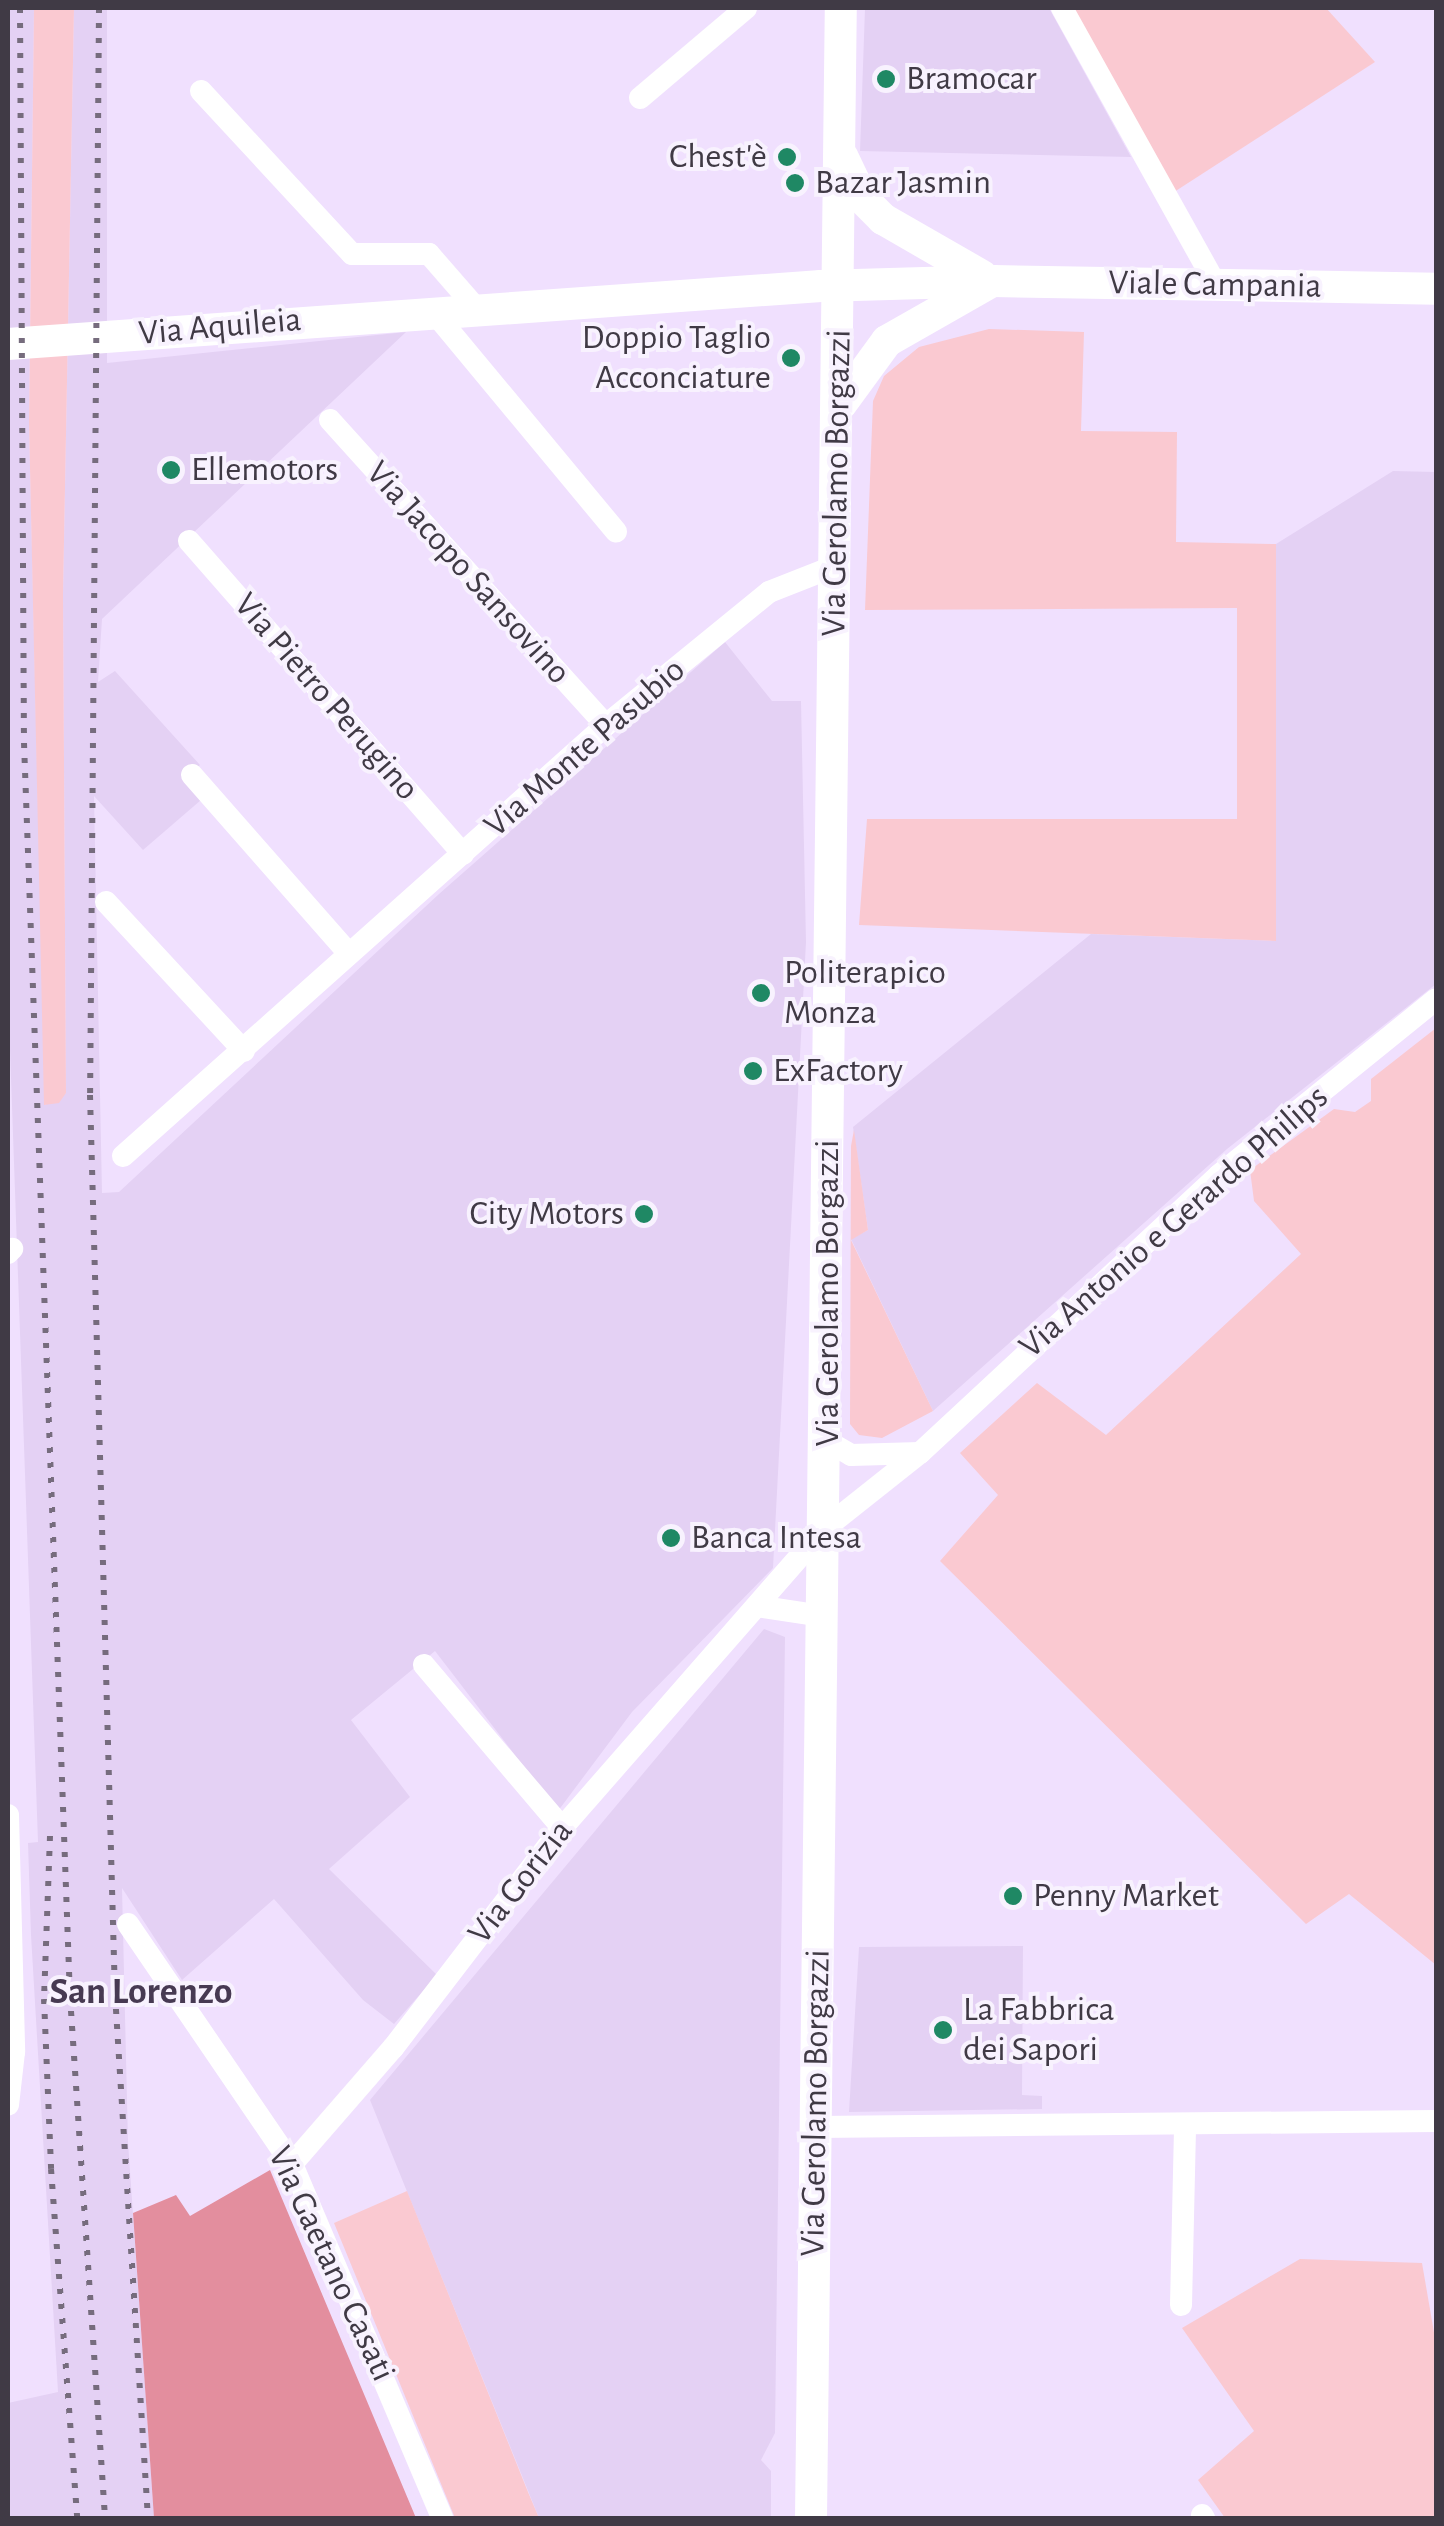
<!DOCTYPE html>
<meta charset="utf-8">
<style>
body{margin:0}
#map{position:relative;width:1444px;height:2526px;overflow:hidden;background:#f0e0fe;font-family:"Alegreya Sans",sans-serif}
div>[style]{position:absolute}
.built>*{inset:0;background:#e4d1f4}
.green>*{inset:0;background:#fac9d1}
.forest>*{inset:0;background:#e38e9e}
.street>*{height:22px;margin:-11px;padding:0 11px;transform-origin:11px;border-radius:11px;background:#fff}
.secondary>*{height:32px;margin:-16px;padding:0 16px;transform-origin:16px;border-radius:16px;background:#fff}
.rail>*{height:6px;margin-top:-3px;transform-origin:0;background:repeating-linear-gradient(90deg,#766c7d 0 5px,transparent 0 15px)}
.dots>*{width:28px;height:28px;translate:-50% -50%;box-sizing:border-box;border:5px solid #f8f2fe;border-radius:50%}
span{translate:-50% -50%;white-space:nowrap;text-align:center;line-height:1.15;-webkit-text-stroke:8px #f8f2fe;paint-order:stroke}
.poi-label{font-size:35px;color:#403a45}
.left{translate:0 -50%;text-align:left}
.right{translate:-100% -50%;text-align:right}
.street-label{font-size:35px;color:#403a45}
.neighbourhood-label{font-size:38px;color:#473a52;font-weight:700}
.frame{position:absolute;inset:0;border:10px solid #403a45;pointer-events:none}
</style>
<div id="map">
<div class="built">
<div style="clip-path:polygon(8px 8px,34px 8px,29px 423px,45px 1105px,66px 1093px,63px 595px,74px 8px,107px 8px,107px 363px,406px 332px,102px 619px,98px 682px,115px 671px,200px 765px,184px 779px,201px 800px,143px 850px,94px 796px,102px 1193px,119px 1192px,439px 894px,725px 642px,772px 701px,801px 701px,806px 942px,773px 1568px,632px 1712px,558px 1811px,435px 1651px,351px 1720px,410px 1797px,329px 1869px,437px 1975px,394px 2024px,363px 2000px,274px 1899px,182px 1980px,122px 1888px,128px 2142px,154px 2518px,8px 2518px,8px 2403px,58px 2392px,31px 1935px,28px 1843px,38px 1842px,8px 993px)"></div>
<div style="clip-path:polygon(865px 8px,1049px 8px,1131px 157px,860px 151px)"></div>
<div style="clip-path:polygon(1393px 471px,1436px 472px,1436px 984px,1227px 1149px,933px 1411px,851px 1239px,868px 1230px,853px 1127px,1091px 934px,1276px 941px,1276px 544px)"></div>
<div style="clip-path:polygon(764px 1629px,785px 1637px,775px 2433px,761px 2460px,771px 2471px,771px 2518px,539px 2518px,370px 2100px)"></div>
<div style="clip-path:polygon(1023px 1946px,1022px 2095px,1042px 2096px,1042px 2109px,849px 2112px,859px 1947px)"></div>
</div>
<div class="green">
<div style="clip-path:polygon(34px 8px,74px 8px,63px 595px,66px 1093px,59px 1103px,44px 1105px,29px 423px)"></div>
<div style="clip-path:polygon(1069px 8px,1326px 8px,1375px 62px,1171px 194px)"></div>
<div style="clip-path:polygon(989px 329px,1084px 332px,1081px 431px,1177px 432px,1176px 542px,1276px 544px,1276px 941px,859px 925px,867px 819px,1237px 819px,1237px 608px,865px 610px,873px 401px,884px 376px,919px 347px)"></div>
<div style="clip-path:polygon(1436px 1028px,1436px 1027px,1436px 1965px,1349px 1894px,1306px 1924px,940px 1561px,998px 1495px,960px 1453px,1037px 1383px,1106px 1435px,1301px 1254px,1254px 1201px,1250px 1170px,1334px 1109px,1355px 1112px,1371px 1101px,1371px 1079px)"></div>
<div style="clip-path:polygon(854px 1130px,868px 1230px,851px 1240px,933px 1411px,882px 1438px,859px 1435px,850px 1424px,851px 1146px)"></div>
<div style="clip-path:polygon(407px 2191px,528px 2492px,539px 2518px,455px 2518px,334px 2223px)"></div>
<div style="clip-path:polygon(1300px 2259px,1422px 2263px,1436px 2344px,1434px 2518px,1225px 2518px,1198px 2480px,1254px 2431px,1182px 2328px)"></div>
</div>
<div class="forest">
<div style="clip-path:polygon(270px 2170px,416px 2518px,154px 2518px,133px 2213px,176px 2195px,190px 2216px)"></div>
</div>
<div class="street">
<div style="left:1062px;top:8px;width:317px;rotate:60.9deg"></div>
<div style="left:201px;top:91px;width:222px;rotate:47.2deg"></div>
<div style="left:352px;top:254px;width:77px"></div>
<div style="left:429px;top:254px;width:72px;rotate:49deg"></div>
<div style="left:640px;top:98px;width:139px;rotate:-40.3deg"></div>
<div style="left:432px;top:310px;width:288px;rotate:50.3deg"></div>
<div style="left:330px;top:420px;width:411px;rotate:47.9deg"></div>
<div style="left:189px;top:541px;width:416px;rotate:48.8deg"></div>
<div style="left:192px;top:775px;width:238px;rotate:48.7deg"></div>
<div style="left:106px;top:902px;width:203px;rotate:47.2deg"></div>
<div style="left:123px;top:1156px;width:647px;rotate:-41.74deg"></div>
<div style="left:606px;top:725px;width:210px;rotate:-39.2deg"></div>
<div style="left:769px;top:592px;width:71px;rotate:-21.5deg"></div>
<div style="left:8px;top:1253px;width:6px;rotate:-45deg"></div>
<div style="left:827px;top:1441px;width:28px;rotate:30deg"></div>
<div style="left:851px;top:1455px;width:69px;rotate:-1.7deg"></div>
<div style="left:757px;top:1606px;width:67px;rotate:8.6deg"></div>
<div style="left:424px;top:1665px;width:214px;rotate:49.7deg"></div>
<div style="left:8px;top:1815px;width:237px;rotate:88.5deg"></div>
<div style="left:14px;top:2052px;width:53px;rotate:96.5deg"></div>
<div style="left:128px;top:1924px;width:291px;rotate:55.7deg"></div>
<div style="left:292px;top:2164px;width:384px;rotate:67deg"></div>
<div style="left:816px;top:2127px;width:620px;rotate:-0.55deg"></div>
<div style="left:292px;top:2164px;width:154px;rotate:-49deg"></div>
<div style="left:393px;top:2048px;width:277px;rotate:-52.5deg"></div>
<div style="left:562px;top:1828px;width:398px;rotate:-48.8deg"></div>
<div style="left:824px;top:1529px;width:122px;rotate:-38.4deg"></div>
<div style="left:920px;top:1453px;width:408px;rotate:-42.9deg"></div>
<div style="left:1219px;top:1175px;width:279px;rotate:-39deg"></div>
<div style="left:1181px;top:2305px;width:181px;rotate:-88.7deg"></div>
<div style="left:1202px;top:2515px;width:4px;rotate:56deg"></div>
</div>
<div class="secondary">
<div style="left:842px;top:156px;width:47px;rotate:64.5deg"></div>
<div style="left:862px;top:198px;width:30px;rotate:45deg"></div>
<div style="left:883px;top:219px;width:114px;rotate:29.9deg"></div>
<div style="left:8px;top:344px;width:815px;rotate:-4.08deg"></div>
<div style="left:821px;top:286px;width:172px;rotate:-1.7deg"></div>
<div style="left:993px;top:281px;width:443px;rotate:1deg"></div>
<div style="left:841px;top:404px;width:78px;rotate:-53.9deg"></div>
<div style="left:887px;top:341px;width:117px;rotate:-29.6deg"></div>
<div style="left:811px;top:2518px;width:2510px;rotate:-89.32deg"></div>
</div>
<div class="rail">
<div style="left:20px;top:8px;width:735px;rotate:89.69deg"></div>
<div style="left:24px;top:743px;width:1254px;rotate:87.9deg"></div>
<div style="left:70px;top:1996px;width:523px;rotate:86.16deg"></div>
<div style="left:99px;top:8px;width:1087px;rotate:90.47deg"></div>
<div style="left:90px;top:1095px;width:899px;rotate:88.41deg"></div>
<div style="left:115px;top:1994px;width:525px;rotate:86.4deg"></div>
<div style="left:50px;top:1836px;width:163px;rotate:92.1deg"></div>
<div style="left:44px;top:1999px;width:170px;rotate:87.6deg"></div>
<div style="left:51px;top:2169px;width:350px;rotate:85.7deg"></div>
</div>
<div class="dots">
<div style="left:886px;top:79px;background:#1f8864"></div>
<div style="left:787px;top:157px;background:#1f8864"></div>
<div style="left:795px;top:183px;background:#1f8864"></div>
<div style="left:791px;top:358px;background:#1f8864"></div>
<div style="left:171px;top:470px;background:#1f8864"></div>
<div style="left:761px;top:993px;background:#1f8864"></div>
<div style="left:753px;top:1071px;background:#1f8864"></div>
<div style="left:644px;top:1214px;background:#1f8864"></div>
<div style="left:671px;top:1538px;background:#1f8864"></div>
<div style="left:1013px;top:1896px;background:#1f8864"></div>
<div style="left:943px;top:2030px;background:#1f8864"></div>
</div>
<div class="poi-label">
<span class="left" style="left:906px;top:79px">Bramocar</span>
<span class="right" style="left:767px;top:157px">Chest'è</span>
<span class="left" style="left:815px;top:183px">Bazar Jasmin</span>
<span class="right" style="left:771px;top:358px">Doppio Taglio<br>Acconciature</span>
<span class="left" style="left:191px;top:470px">Ellemotors</span>
<span class="left" style="left:784px;top:993px">Politerapico<br>Monza</span>
<span class="left" style="left:773px;top:1071px">ExFactory</span>
<span class="right" style="left:624px;top:1214px">City Motors</span>
<span class="left" style="left:691px;top:1538px">Banca Intesa</span>
<span class="left" style="left:1033px;top:1896px">Penny Market</span>
<span class="left" style="left:963px;top:2030px">La Fabbrica<br>dei Sapori</span>
</div>
<div class="street-label">
<span style="left:1215px;top:285px;rotate:1deg">Viale Campania</span>
<span style="left:220px;top:327px;rotate:-5deg">Via Aquileia</span>
<span style="left:837px;top:483px;rotate:-89deg">Via Gerolamo Borgazzi</span>
<span style="left:468px;top:573px;rotate:48deg">Via Jacopo Sansovino</span>
<span style="left:326px;top:697px;rotate:49deg">Via Pietro Perugino</span>
<span style="left:585px;top:748px;rotate:-41deg">Via Monte Pasubio</span>
<span style="left:1174px;top:1222px;rotate:-41deg">Via Antonio e Gerardo Philips</span>
<span style="left:828px;top:1293px;rotate:-90deg">Via Gerolamo Borgazzi</span>
<span style="left:521px;top:1882px;rotate:-52deg">Via Gorizia</span>
<span style="left:816px;top:2103px;rotate:-89deg">Via Gerolamo Borgazzi</span>
<span style="left:331px;top:2264px;rotate:65deg">Via Gaetano Casati</span>
</div>
<div class="neighbourhood-label">
<span style="left:141px;top:1993px">San Lorenzo</span>
</div>
<div class="frame"></div>
</div>
